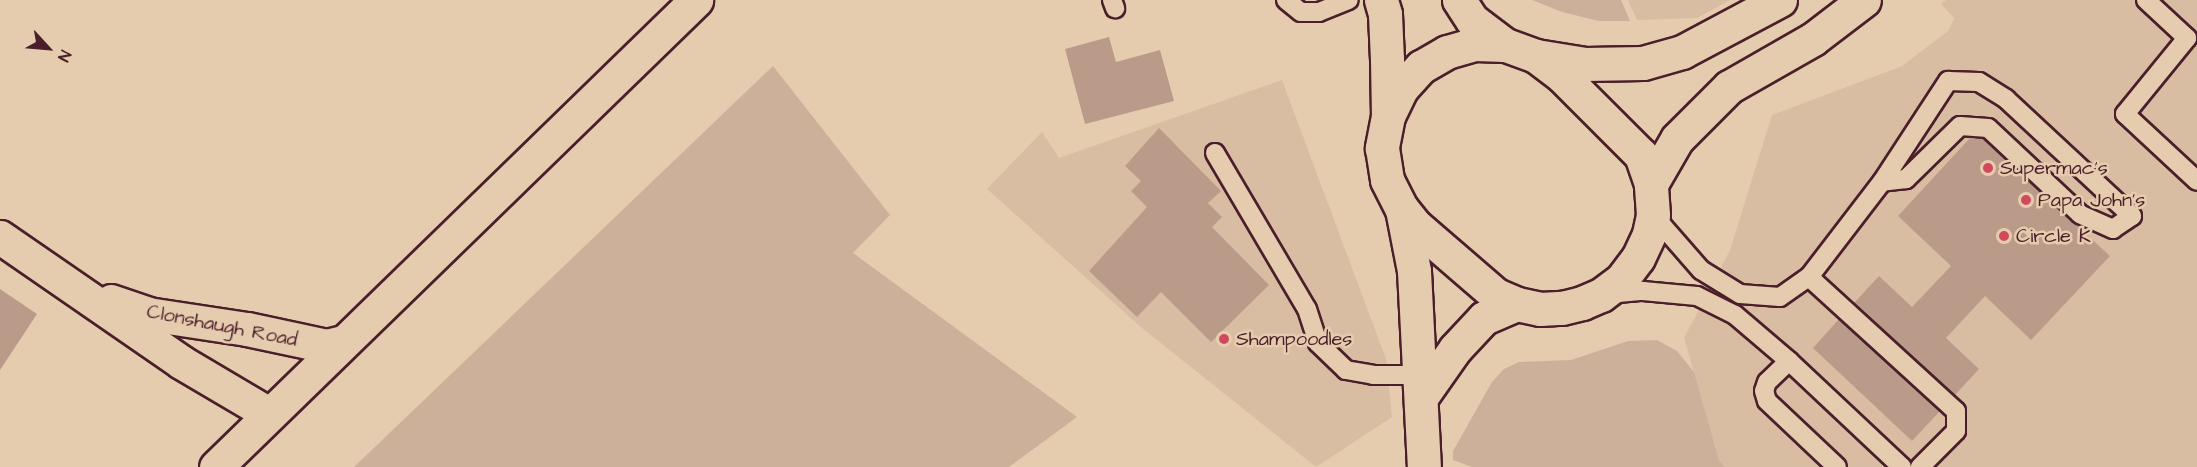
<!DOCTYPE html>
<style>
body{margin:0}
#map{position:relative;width:2197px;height:467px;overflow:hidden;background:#e6ccae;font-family:"Architects Daughter",sans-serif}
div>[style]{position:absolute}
.built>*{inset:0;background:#d9bda3}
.green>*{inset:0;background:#cdb099}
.building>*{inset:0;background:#ba9b8a}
.roads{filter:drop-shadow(2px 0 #4a1f2b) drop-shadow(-2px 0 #4a1f2b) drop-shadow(0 2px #4a1f2b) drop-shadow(0 -2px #4a1f2b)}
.service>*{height:18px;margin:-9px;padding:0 9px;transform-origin:9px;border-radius:9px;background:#e6ccae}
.minor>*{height:33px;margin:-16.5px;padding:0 16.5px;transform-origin:16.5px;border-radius:16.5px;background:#e6ccae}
.tertiary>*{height:33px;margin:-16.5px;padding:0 16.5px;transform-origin:16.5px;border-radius:16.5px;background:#e6ccae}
.secondary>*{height:33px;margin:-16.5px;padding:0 16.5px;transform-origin:16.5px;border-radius:16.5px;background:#e6ccae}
.dots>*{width:16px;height:16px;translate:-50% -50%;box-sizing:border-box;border:3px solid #e6ccae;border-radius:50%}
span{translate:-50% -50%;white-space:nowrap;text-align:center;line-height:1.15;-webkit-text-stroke:5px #e6ccae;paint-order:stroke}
.poi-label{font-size:20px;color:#4a1f2b}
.left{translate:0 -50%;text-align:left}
.street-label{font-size:20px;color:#4a1f2b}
.north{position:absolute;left:18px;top:18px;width:60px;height:60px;-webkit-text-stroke:4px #e6ccae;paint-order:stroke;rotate:116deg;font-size:16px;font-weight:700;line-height:24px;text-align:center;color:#4a1f2b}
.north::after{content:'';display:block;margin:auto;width:21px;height:27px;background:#4a1f2b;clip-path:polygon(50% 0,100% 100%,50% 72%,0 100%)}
</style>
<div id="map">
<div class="built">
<div style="clip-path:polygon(1628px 0,1730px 0,1697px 18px,1637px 20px)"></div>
<div style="clip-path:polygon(1946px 0,2197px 0,2197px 467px,1725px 467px,1719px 460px,1684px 338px,1730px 250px,1772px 115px,1902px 66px,1948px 31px,1954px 18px,1941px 4px)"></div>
<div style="clip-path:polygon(1282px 80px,1386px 359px,1392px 417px,1316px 467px,1142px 328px,987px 189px,1042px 132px,1059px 158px)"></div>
</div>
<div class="green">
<div style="clip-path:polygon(1532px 0,1621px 0,1630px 21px,1599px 21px,1562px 12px)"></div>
<div style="clip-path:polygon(773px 66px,890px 215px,853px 253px,1077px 417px,1009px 467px,354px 467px)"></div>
<div style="clip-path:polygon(1657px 340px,1677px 351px,1694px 372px,1719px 460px,1725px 467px,1472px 467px,1453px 460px,1453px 451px,1492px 382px,1504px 369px,1519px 362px,1571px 360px,1628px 341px)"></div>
</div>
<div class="building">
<div style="clip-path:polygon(1109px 37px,1116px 62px,1160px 50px,1174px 101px,1085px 124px,1065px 49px)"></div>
<div style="clip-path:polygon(1159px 128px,1221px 191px,1208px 203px,1222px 217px,1212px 227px,1269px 285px,1211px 342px,1161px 292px,1137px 317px,1089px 271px,1147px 207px,1131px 191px,1141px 181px,1125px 166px)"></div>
<div style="clip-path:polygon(1970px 138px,1983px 139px,2110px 256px,2031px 340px,1985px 296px,1946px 338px,1979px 369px,1955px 395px,1854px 303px,1879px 276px,1912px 307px,1951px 266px,1898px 216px)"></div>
<div style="clip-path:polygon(0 289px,37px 314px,0 370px)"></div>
<div style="clip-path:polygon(1839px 319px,1940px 411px,1912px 441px,1813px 348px)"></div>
</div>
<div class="roads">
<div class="service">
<div style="left:1112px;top:0;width:9px;rotate:69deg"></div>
<div style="left:1286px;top:0;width:19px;rotate:39deg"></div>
<div style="left:1301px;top:12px;width:18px"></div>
<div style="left:1319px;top:12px;width:32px;rotate:-22deg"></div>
<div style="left:2146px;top:0;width:56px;rotate:42.8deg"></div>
<div style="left:2187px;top:38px;width:98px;rotate:129.2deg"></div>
<div style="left:2125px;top:114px;width:98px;rotate:42.9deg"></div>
<div style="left:1215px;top:153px;width:181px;rotate:59.5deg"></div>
<div style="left:1307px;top:309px;width:36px;rotate:72deg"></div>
<div style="left:1318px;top:343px;width:39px;rotate:44deg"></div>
<div style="left:1346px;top:370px;width:27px;rotate:10deg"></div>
<div style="left:1373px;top:375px;width:54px"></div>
<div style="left:1653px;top:215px;width:73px;rotate:48.9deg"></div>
<div style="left:1701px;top:270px;width:46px;rotate:31.6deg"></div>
<div style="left:1740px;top:294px;width:40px;rotate:4.3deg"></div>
<div style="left:1780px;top:297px;width:35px;rotate:-35deg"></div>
<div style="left:1809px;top:277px;width:120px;rotate:-52.5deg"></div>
<div style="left:1882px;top:182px;width:121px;rotate:-56.8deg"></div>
<div style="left:1948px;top:81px;width:31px;rotate:2deg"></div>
<div style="left:1979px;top:82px;width:32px;rotate:32deg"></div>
<div style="left:2006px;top:99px;width:172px;rotate:42.9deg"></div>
<div style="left:2132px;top:216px;width:23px;rotate:146deg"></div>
<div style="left:2113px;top:229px;width:36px;rotate:-156deg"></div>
<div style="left:2080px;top:214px;width:126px;rotate:-136.9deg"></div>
<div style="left:1988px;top:128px;width:28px;rotate:-176deg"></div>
<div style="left:1960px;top:126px;width:76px;rotate:135.5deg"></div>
<div style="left:1906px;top:179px;width:24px;rotate:173deg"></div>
<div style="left:1809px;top:277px;width:199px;rotate:42.4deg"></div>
<div style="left:1956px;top:411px;width:20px;rotate:90deg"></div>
<div style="left:1956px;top:431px;width:51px;rotate:135deg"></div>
<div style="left:1607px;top:294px;width:36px;rotate:-5deg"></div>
<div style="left:1643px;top:291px;width:54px;rotate:5.3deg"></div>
<div style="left:1697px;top:296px;width:42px;rotate:26.6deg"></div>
<div style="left:1735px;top:315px;width:71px;rotate:40.4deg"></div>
<div style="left:1789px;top:361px;width:155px;rotate:43.2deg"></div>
<div style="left:1789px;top:361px;width:30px;rotate:136deg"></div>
<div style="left:1767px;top:382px;width:9px;rotate:108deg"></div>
<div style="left:1764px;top:391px;width:10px;rotate:73deg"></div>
<div style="left:1767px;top:401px;width:96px;rotate:43.3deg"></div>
</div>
<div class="minor">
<div style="left:1536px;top:56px;width:50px;rotate:9.3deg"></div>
<div style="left:1585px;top:64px;width:58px;rotate:-1deg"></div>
<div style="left:1643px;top:63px;width:41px;rotate:-15.8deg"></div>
<div style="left:1682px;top:52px;width:111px;rotate:-28deg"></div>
<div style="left:1651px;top:184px;width:52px;rotate:-60deg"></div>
<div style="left:1677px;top:139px;width:74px;rotate:-45deg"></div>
<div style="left:1729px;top:87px;width:97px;rotate:-29.7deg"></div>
<div style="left:1813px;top:39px;width:64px;rotate:-37.4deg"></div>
</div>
<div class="tertiary">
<div style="left:1381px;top:0;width:15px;rotate:74deg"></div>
<div style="left:1385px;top:14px;width:45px;rotate:87.5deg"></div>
<div style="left:1387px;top:59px;width:57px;rotate:89deg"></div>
<div style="left:1388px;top:116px;width:33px;rotate:101deg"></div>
<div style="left:1382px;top:148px;width:32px;rotate:81deg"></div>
<div style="left:1387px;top:180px;width:33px;rotate:63deg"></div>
<div style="left:1402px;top:209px;width:22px;rotate:51deg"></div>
<div style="left:1416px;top:226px;width:106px;rotate:40.8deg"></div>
<div style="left:1496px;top:295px;width:23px;rotate:23deg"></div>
<div style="left:1517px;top:304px;width:24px;rotate:12deg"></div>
<div style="left:1540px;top:309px;width:22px;rotate:-3deg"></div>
<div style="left:1562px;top:308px;width:21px;rotate:-14deg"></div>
<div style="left:1582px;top:303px;width:21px;rotate:-23deg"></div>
<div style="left:1601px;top:295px;width:26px;rotate:-37deg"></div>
<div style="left:1622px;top:279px;width:26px;rotate:-53deg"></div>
<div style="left:1638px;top:258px;width:26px;rotate:-65deg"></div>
<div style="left:1649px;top:234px;width:19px;rotate:-78deg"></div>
<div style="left:1653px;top:215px;width:31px;rotate:-94deg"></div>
<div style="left:1651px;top:184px;width:31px;rotate:-109deg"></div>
<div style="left:1641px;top:155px;width:113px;rotate:-135deg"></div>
<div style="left:1561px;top:75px;width:31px;rotate:-143deg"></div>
<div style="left:1536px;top:56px;width:33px;rotate:-160deg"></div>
<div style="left:1505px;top:45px;width:41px;rotate:-142.9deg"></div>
<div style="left:1472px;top:20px;width:24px;rotate:-123deg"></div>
<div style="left:1388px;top:116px;width:30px;rotate:-64deg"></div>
<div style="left:1401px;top:89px;width:30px;rotate:-48deg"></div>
<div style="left:1421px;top:67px;width:30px;rotate:-30deg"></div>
<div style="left:1447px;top:52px;width:29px;rotate:-16deg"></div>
<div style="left:1475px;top:44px;width:30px;rotate:2deg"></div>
<div style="left:1402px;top:209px;width:63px;rotate:79deg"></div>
<div style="left:1414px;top:271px;width:196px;rotate:87.1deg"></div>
<div style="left:0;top:237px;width:220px;rotate:34.6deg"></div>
<div style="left:181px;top:362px;width:102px;rotate:30.6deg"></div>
<div style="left:111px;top:301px;width:39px;rotate:19deg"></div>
<div style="left:148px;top:314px;width:100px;rotate:8.6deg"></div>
<div style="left:247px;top:329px;width:81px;rotate:12.1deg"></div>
<div style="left:326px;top:346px;width:17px;rotate:-13deg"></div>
<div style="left:1422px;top:396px;width:57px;rotate:-54.9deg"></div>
<div style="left:1455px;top:349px;width:42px;rotate:-46.9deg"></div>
<div style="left:1484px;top:318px;width:36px;rotate:-23deg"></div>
</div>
<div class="secondary">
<div style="left:216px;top:467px;width:670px;rotate:-44.21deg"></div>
</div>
</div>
<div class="dots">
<div style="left:1988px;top:168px;background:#d1495b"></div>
<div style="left:2026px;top:200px;background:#d1495b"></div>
<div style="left:2004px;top:236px;background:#d1495b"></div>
<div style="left:1224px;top:339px;background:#d1495b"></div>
</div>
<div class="poi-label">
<span class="left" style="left:2000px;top:168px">Supermac's</span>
<span class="left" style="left:2038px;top:200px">Papa John's</span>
<span class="left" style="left:2016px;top:236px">Circle K</span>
<span class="left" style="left:1236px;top:339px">Shampoodles</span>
</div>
<div class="street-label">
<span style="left:222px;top:326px;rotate:11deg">Clonshaugh Road</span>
</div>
<div class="north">N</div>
</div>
